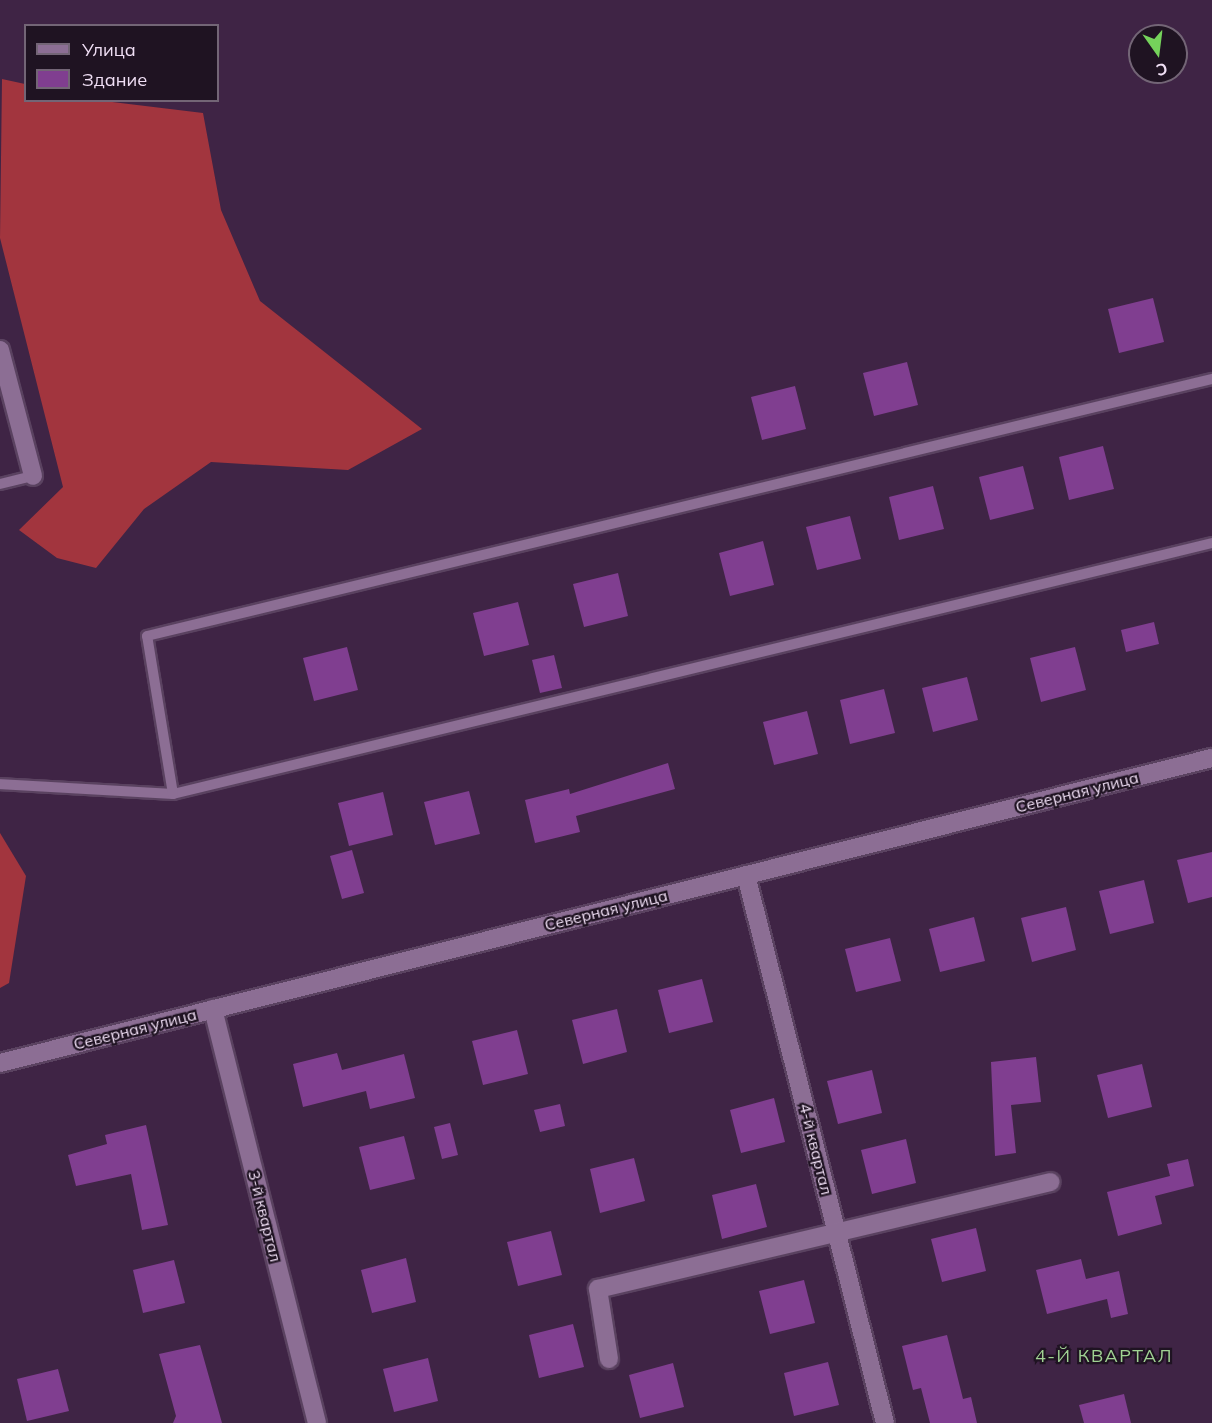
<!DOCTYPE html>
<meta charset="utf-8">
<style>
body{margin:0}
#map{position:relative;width:1212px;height:1423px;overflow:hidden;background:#3f2445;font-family:Mulish,sans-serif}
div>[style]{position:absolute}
.forest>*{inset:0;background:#a2353e}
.building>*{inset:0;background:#803e90}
.roads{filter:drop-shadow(2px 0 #5a4260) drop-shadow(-2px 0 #5a4260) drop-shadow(0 2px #5a4260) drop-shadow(0 -2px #5a4260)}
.lane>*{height:10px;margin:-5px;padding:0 5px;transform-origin:5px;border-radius:5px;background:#8c6e94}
.street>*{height:18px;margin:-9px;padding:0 9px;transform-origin:9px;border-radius:9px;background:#8c6e94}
span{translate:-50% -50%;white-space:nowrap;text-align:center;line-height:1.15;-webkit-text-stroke:4.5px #1f1322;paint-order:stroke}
.street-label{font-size:16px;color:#f0dff5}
.neighbourhood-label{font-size:18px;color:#a0d293;letter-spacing:1.5px}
.legend{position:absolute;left:24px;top:24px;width:195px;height:78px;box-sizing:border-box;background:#1f1322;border:2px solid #736576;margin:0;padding:8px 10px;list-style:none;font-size:18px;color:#f0dff5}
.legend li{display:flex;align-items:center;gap:12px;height:30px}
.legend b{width:30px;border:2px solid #736576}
.north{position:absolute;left:1128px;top:24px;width:60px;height:60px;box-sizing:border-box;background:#1f1322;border:2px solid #736576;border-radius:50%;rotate:166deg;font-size:16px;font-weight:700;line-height:24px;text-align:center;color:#f0dff5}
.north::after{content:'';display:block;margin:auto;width:21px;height:27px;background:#75d25b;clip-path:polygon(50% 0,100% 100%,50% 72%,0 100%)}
</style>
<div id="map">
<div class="forest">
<div style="clip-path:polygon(2px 79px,25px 84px,26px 100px,104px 101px,203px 113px,221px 210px,260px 301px,422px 429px,348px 470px,211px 462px,144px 509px,96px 568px,57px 558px,19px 530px,63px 487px,0 238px)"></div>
<div style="clip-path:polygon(0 833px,26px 876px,9px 983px,0 988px)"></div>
</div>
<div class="building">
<div style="clip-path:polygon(1153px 298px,1164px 342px,1119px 353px,1108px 309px)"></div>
<div style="clip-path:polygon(907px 362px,918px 405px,874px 416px,863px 373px)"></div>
<div style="clip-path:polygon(795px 386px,806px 429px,762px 440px,751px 397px)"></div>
<div style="clip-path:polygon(1103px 446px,1114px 489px,1069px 500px,1059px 457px)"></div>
<div style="clip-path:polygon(1023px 466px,1034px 509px,990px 520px,979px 477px)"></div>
<div style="clip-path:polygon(933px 486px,944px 529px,899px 540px,889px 497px)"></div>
<div style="clip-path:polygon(850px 516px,861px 559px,817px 570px,806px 527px)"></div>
<div style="clip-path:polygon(763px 541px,774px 585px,730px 596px,719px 553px)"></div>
<div style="clip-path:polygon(618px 573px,628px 616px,584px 627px,573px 584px)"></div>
<div style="clip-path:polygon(518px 602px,529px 645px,484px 656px,473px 613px)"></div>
<div style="clip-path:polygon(1154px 622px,1159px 644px,1126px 652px,1121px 630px)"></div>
<div style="clip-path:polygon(347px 647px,358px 690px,314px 701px,303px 658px)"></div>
<div style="clip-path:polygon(1075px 647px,1086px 690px,1041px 702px,1030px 658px)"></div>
<div style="clip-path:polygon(554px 655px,562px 688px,540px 693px,532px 660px)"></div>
<div style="clip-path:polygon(967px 677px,978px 720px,933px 732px,922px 688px)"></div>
<div style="clip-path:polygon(884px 689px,895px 733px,850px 744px,840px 700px)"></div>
<div style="clip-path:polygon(807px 711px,818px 754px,774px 765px,763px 722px)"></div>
<div style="clip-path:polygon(668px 763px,675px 789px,576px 816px,580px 832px,535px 843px,525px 800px,569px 789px,570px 794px)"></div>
<div style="clip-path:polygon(469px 791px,480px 834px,435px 845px,424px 802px)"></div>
<div style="clip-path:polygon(383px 792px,393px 835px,349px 846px,338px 803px)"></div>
<div style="clip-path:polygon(352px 850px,364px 893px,342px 899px,330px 856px)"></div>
<div style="clip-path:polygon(1212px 852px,1212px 897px,1188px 903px,1177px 860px)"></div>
<div style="clip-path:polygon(1144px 880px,1154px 923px,1110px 934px,1099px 891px)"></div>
<div style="clip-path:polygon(1066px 907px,1076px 950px,1032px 962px,1021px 918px)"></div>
<div style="clip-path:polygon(974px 917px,985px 961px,940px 972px,929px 929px)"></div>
<div style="clip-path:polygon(890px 938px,901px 981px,856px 992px,845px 949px)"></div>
<div style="clip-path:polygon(702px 979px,713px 1022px,669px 1033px,658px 990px)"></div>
<div style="clip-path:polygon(617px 1009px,627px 1052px,583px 1064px,572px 1020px)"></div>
<div style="clip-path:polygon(517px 1030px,528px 1074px,483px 1085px,472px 1041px)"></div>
<div style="clip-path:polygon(337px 1053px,342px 1070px,404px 1054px,415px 1098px,370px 1109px,366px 1091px,303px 1107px,293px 1064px)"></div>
<div style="clip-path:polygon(1036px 1057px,1041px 1102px,1011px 1105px,1016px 1153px,995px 1156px,991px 1062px)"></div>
<div style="clip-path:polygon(1142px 1064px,1152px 1107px,1108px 1118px,1097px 1075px)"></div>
<div style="clip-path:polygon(872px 1070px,882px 1113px,838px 1124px,827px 1081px)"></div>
<div style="clip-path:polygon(774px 1098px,785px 1142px,741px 1153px,730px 1110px)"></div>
<div style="clip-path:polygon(560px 1104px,565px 1126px,540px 1132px,534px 1110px)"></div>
<div style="clip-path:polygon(450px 1123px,458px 1155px,442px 1159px,434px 1127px)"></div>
<div style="clip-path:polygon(146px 1125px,168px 1225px,142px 1230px,131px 1174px,76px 1186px,68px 1155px,107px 1144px,105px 1135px)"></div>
<div style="clip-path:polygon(404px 1136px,415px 1179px,370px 1190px,359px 1147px)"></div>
<div style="clip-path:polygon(906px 1139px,916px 1183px,872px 1194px,861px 1150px)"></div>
<div style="clip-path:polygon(634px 1158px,645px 1201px,600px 1213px,590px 1169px)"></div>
<div style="clip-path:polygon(1188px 1159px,1194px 1186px,1155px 1196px,1162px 1224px,1118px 1236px,1107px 1192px,1170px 1176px,1167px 1164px)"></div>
<div style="clip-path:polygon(756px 1184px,767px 1227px,722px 1239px,712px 1195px)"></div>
<div style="clip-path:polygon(976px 1228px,986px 1271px,942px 1282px,931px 1239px)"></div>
<div style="clip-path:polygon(551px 1231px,562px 1275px,518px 1286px,507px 1242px)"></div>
<div style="clip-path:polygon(406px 1258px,416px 1302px,372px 1313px,361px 1270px)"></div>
<div style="clip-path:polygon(1081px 1259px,1086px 1279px,1119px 1271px,1128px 1314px,1111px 1318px,1107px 1299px,1047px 1314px,1036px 1270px)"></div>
<div style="clip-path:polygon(174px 1260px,185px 1303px,143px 1313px,133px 1270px)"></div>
<div style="clip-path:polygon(804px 1280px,815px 1323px,770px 1334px,759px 1291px)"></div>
<div style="clip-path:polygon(573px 1324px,584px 1367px,539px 1378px,529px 1335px)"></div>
<div style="clip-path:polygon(947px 1335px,963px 1399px,971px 1397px,977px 1423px,930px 1423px,921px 1388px,913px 1390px,902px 1346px)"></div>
<div style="clip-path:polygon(200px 1345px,222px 1423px,173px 1423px,176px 1416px,159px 1354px)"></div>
<div style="clip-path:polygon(428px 1358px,438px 1401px,394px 1412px,383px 1369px)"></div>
<div style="clip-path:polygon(828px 1362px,839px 1405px,794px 1416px,784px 1373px)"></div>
<div style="clip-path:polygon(673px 1363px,684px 1407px,640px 1418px,629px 1375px)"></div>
<div style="clip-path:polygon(58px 1369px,69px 1411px,27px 1421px,17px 1379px)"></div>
<div style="clip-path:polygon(1124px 1394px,1131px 1423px,1084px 1423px,1079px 1405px)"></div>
</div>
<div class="roads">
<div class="lane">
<div style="left:0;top:484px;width:34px;rotate:-14deg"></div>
<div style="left:0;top:784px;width:173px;rotate:3.3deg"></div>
<div style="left:173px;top:794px;width:1069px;rotate:-13.58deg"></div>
<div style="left:173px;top:794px;width:160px;rotate:-99.3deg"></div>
<div style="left:147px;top:636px;width:1096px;rotate:-13.57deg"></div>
</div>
<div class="street">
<div style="left:0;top:350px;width:130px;rotate:75.3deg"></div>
<div style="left:746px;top:875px;width:565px;rotate:75.77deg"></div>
<div style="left:213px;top:1009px;width:427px;rotate:75.9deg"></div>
<div style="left:0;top:1063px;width:1250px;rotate:-14.13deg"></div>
<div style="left:609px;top:1359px;width:71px;rotate:-98.9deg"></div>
<div style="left:598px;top:1289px;width:465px;rotate:-13.3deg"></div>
</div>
</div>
<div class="street-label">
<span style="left:1077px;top:792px;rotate:-14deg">Северная улица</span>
<span style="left:606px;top:910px;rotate:-14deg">Северная улица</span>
<span style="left:135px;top:1029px;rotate:-14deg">Северная улица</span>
<span style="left:816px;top:1149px;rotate:76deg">4-й квартал</span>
<span style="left:265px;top:1216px;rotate:76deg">3-й квартал</span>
</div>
<div class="neighbourhood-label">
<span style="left:1104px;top:1356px">4-Й КВАРТАЛ</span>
</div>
<ul class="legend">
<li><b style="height:8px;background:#8c6e94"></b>Улица</li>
<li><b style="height:16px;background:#803e90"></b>Здание</li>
</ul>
<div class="north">С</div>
</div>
